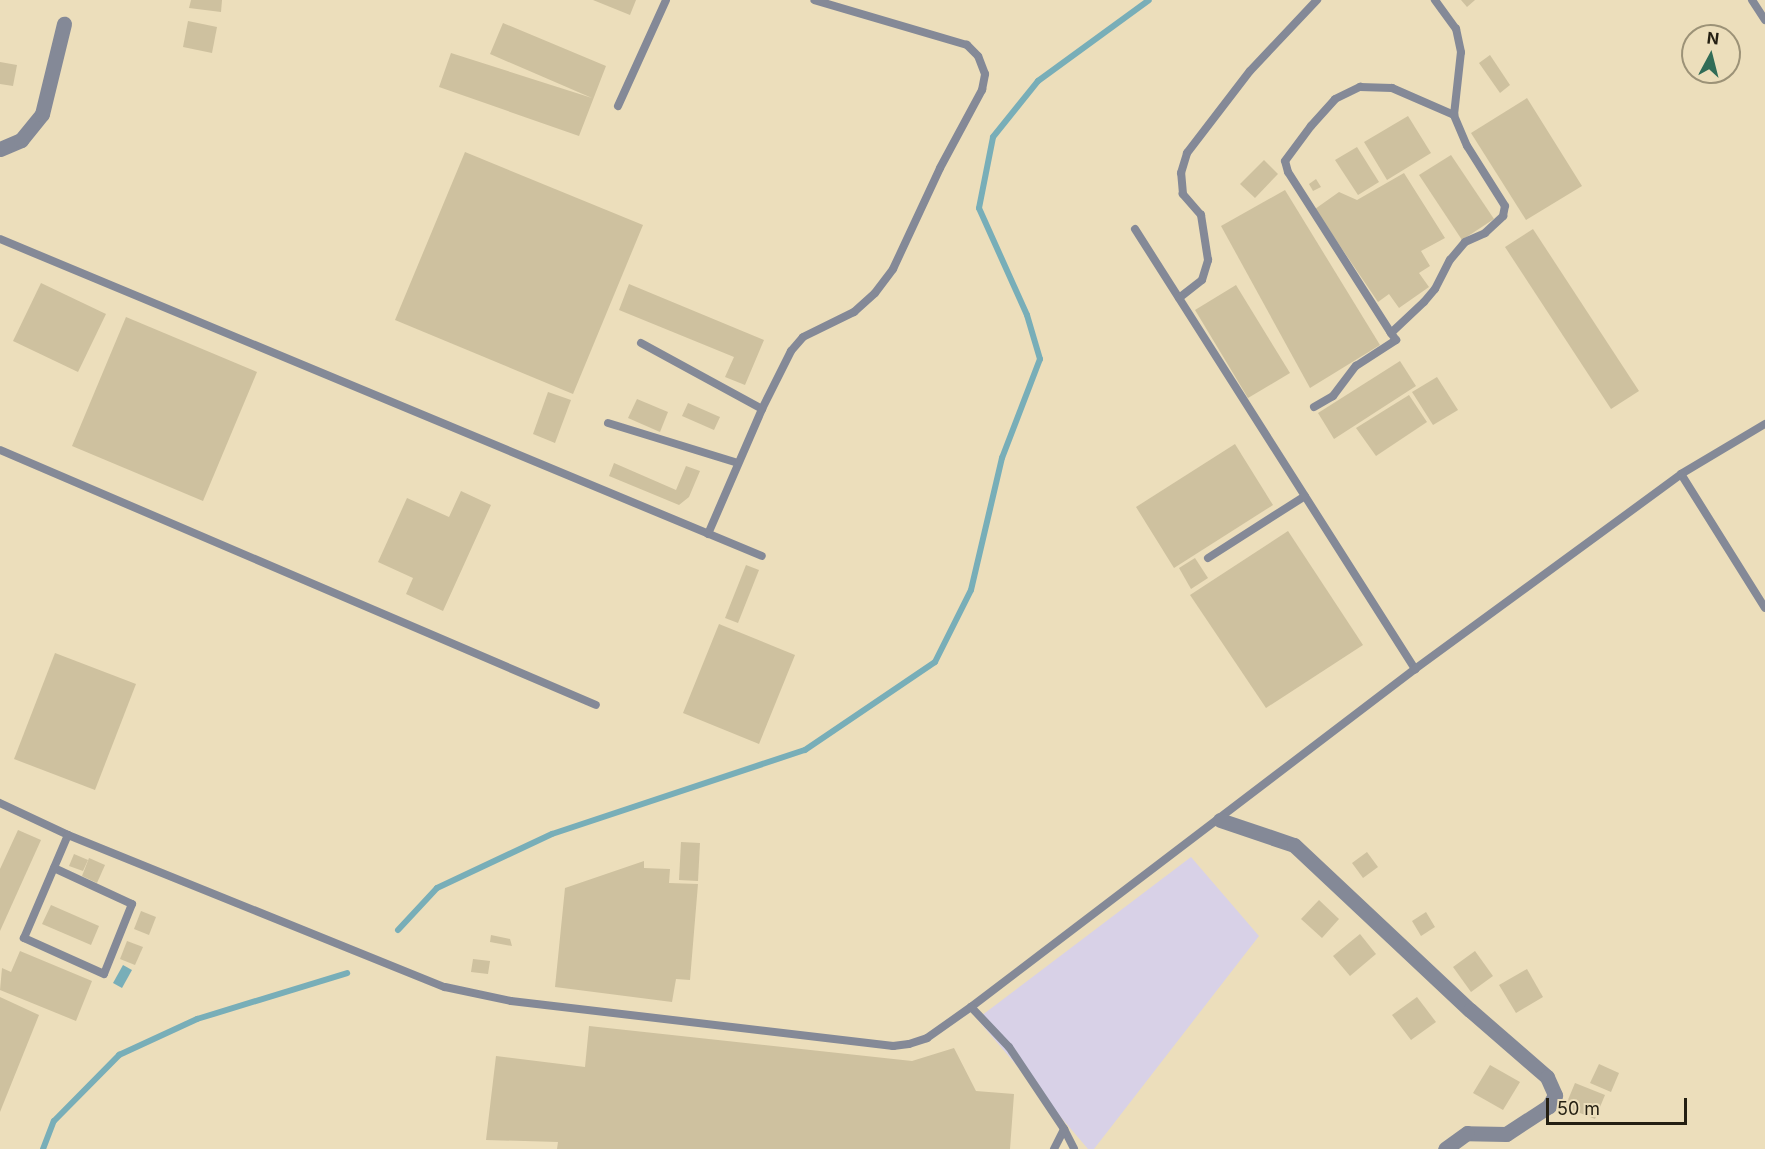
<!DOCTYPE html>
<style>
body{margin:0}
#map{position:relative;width:1765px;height:1149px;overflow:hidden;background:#ecdebb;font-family:Inter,sans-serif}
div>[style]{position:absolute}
.industrial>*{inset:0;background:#d8d1e7}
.water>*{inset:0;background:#78aeb8}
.stream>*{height:6px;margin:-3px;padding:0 3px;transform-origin:3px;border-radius:3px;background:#78aeb8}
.building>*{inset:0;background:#cec19f}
.service>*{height:8px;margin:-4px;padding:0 4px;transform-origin:4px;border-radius:4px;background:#848997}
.minor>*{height:15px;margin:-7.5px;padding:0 7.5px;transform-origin:7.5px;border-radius:7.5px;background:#848997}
span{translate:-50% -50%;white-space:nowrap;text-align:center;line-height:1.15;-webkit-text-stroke:4.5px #ecdebb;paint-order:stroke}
.north{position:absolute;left:1681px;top:24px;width:60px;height:60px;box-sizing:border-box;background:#ecdebb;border:2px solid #9c9277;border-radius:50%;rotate:7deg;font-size:16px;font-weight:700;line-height:24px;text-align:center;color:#241f12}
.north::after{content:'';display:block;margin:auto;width:21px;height:27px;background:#316c57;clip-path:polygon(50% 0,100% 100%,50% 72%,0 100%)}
.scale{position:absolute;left:1546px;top:1098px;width:141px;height:27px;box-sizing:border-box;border:3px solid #241f12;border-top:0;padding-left:8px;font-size:18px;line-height:21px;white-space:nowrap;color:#241f12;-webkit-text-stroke:4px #ecdebb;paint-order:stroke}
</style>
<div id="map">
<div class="industrial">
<div style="clip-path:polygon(1191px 857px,1259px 936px,1094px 1149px,1088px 1149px,977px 1019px)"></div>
</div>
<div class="water">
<div style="clip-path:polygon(123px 965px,132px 970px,122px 988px,113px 983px)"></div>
</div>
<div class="stream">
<div style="left:398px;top:930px;width:57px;rotate:-47.1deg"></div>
<div style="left:437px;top:888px;width:127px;rotate:-25.2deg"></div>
<div style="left:552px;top:834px;width:267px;rotate:-18.4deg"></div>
<div style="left:805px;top:750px;width:157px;rotate:-34.1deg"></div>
<div style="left:935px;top:662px;width:80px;rotate:-63.4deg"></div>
<div style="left:971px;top:590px;width:136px;rotate:-76.8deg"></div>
<div style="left:1002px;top:458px;width:106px;rotate:-69deg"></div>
<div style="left:1040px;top:359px;width:46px;rotate:-106.5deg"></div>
<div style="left:1027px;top:315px;width:117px;rotate:-114.2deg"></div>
<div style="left:979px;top:208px;width:72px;rotate:-78.8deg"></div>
<div style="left:993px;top:137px;width:72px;rotate:-51.2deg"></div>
<div style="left:1038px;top:81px;width:137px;rotate:-36.1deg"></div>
<div style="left:43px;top:1149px;width:30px;rotate:-69deg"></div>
<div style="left:54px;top:1121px;width:93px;rotate:-45.4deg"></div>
<div style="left:119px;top:1055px;width:86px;rotate:-24.8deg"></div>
<div style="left:197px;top:1019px;width:157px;rotate:-17deg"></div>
</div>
<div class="building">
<div style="clip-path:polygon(191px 0,222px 0,221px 12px,189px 8px)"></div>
<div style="clip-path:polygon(593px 0,636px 0,630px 15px)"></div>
<div style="clip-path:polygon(1461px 0,1475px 0,1467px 7px)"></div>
<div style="clip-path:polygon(188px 21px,217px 27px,212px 53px,183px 47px)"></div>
<div style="clip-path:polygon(503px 23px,606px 66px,579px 136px,439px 87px,451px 53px,592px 98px,490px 54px)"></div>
<div style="clip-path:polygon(1490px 55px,1510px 85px,1500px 93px,1479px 63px)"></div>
<div style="clip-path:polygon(0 62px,17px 65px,13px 86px,0 84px)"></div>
<div style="clip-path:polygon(1527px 98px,1582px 186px,1526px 220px,1471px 133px)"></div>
<div style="clip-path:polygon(1408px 116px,1431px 153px,1387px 180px,1364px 142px)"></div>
<div style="clip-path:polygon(1357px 147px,1379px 182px,1358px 195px,1335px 160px)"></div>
<div style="clip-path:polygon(465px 152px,643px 225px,573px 394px,395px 320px)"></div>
<div style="clip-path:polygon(1451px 155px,1494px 219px,1462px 240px,1419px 175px)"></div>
<div style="clip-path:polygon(1264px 160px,1278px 174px,1255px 198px,1240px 184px)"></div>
<div style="clip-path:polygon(1404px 173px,1445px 238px,1421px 251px,1430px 266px,1419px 273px,1429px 287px,1399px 308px,1389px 294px,1378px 302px,1315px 209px,1339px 192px,1357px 200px)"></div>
<div style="clip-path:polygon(1316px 179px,1321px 187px,1313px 191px,1309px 184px)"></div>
<div style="clip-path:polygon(1285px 190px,1380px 345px,1310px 388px,1221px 226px)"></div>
<div style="clip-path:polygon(1533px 229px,1639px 391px,1611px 409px,1505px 247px)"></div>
<div style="clip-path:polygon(41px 283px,106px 314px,78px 372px,13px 341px)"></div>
<div style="clip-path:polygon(629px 284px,764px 340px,745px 385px,725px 377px,734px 357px,619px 310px)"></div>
<div style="clip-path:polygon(1236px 285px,1290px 373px,1248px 398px,1195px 310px)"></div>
<div style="clip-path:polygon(126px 317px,257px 372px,203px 501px,72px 446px)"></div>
<div style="clip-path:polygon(1400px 361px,1416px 386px,1334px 439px,1318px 413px)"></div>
<div style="clip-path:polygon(1437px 377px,1458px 410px,1433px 425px,1412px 392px)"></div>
<div style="clip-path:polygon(548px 392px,571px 400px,555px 443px,533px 434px)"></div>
<div style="clip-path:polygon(1409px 395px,1427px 422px,1376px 456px,1356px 428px)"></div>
<div style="clip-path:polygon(637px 399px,668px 412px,660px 432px,628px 418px)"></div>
<div style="clip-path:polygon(688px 403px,720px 417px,714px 430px,682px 416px)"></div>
<div style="clip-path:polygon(1235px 444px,1273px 505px,1174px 568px,1136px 507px)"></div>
<div style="clip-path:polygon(614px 463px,676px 490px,686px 466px,700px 471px,689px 497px,679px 505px,609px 476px)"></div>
<div style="clip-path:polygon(461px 491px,491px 505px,443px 611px,406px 594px,413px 578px,378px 562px,407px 498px,449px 517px)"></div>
<div style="clip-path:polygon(1288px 531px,1363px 645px,1266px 708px,1190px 595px)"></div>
<div style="clip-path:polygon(1195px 558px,1208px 578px,1191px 589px,1179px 568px)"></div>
<div style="clip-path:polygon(746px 565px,759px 570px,738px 623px,725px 618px)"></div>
<div style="clip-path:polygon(719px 624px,795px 655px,759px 744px,683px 713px)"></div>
<div style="clip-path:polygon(55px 653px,136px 684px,95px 790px,14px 759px)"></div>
<div style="clip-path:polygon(18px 830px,41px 840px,0 931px,0 869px)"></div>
<div style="clip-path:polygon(681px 842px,700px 843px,698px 881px,679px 880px)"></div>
<div style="clip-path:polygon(1367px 852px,1378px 867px,1363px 878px,1352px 863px)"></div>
<div style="clip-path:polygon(74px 854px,88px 860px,83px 871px,69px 866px)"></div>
<div style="clip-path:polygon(89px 858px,105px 865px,97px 883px,82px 876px)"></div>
<div style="clip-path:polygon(644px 861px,644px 868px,670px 869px,669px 883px,698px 884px,690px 980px,676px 979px,672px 1002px,555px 987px,565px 888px)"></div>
<div style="clip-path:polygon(1319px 900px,1339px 919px,1322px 938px,1301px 919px)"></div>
<div style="clip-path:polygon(51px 905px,99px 926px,91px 945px,42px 924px)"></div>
<div style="clip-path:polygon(141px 911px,156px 917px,149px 935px,134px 929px)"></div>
<div style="clip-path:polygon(1426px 912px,1435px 927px,1421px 936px,1412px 921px)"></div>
<div style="clip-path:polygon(1360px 934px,1376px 954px,1350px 976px,1333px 956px)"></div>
<div style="clip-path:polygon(491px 935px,510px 939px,512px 946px,490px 942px)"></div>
<div style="clip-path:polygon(127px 941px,143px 947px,135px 965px,120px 959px)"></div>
<div style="clip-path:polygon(20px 951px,92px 981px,76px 1021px,0 990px,2px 968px,11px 972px)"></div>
<div style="clip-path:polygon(1475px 951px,1493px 976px,1471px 992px,1453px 967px)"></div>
<div style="clip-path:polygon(473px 959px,490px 961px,488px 974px,471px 972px)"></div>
<div style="clip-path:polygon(1527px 969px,1543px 997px,1516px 1013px,1499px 985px)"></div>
<div style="clip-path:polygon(0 997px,39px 1015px,0 1112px)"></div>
<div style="clip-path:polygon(1417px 997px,1436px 1022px,1411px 1040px,1392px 1015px)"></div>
<div style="clip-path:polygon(589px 1026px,912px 1061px,954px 1048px,976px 1091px,1014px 1094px,1010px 1149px,557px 1149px,558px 1142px,486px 1140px,496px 1056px,585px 1067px)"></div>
<div style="clip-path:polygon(1599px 1064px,1619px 1073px,1611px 1092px,1590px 1083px)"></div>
<div style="clip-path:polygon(1490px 1065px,1520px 1082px,1503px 1110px,1473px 1093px)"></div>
<div style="clip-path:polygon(1575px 1083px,1605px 1095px,1595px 1119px,1565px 1107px)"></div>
</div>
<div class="service">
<div style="left:1752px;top:0;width:24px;rotate:57deg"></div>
<div style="left:618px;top:106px;width:116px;rotate:-65.6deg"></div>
<div style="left:1135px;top:229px;width:522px;rotate:57.53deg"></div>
<div style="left:0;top:239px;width:825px;rotate:22.59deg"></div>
<div style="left:1179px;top:298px;width:29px;rotate:-38deg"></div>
<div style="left:1202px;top:280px;width:21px;rotate:-73deg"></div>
<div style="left:1208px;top:260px;width:46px;rotate:-98.8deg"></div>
<div style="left:1201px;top:215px;width:28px;rotate:-131deg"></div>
<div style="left:1183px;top:194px;width:21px;rotate:-95deg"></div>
<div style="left:1181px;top:173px;width:21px;rotate:-73deg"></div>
<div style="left:1187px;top:153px;width:103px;rotate:-52.5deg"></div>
<div style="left:1250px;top:71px;width:98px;rotate:-46.7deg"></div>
<div style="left:1391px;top:333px;width:191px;rotate:-122.6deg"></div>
<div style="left:1288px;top:172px;width:11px;rotate:-105deg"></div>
<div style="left:1285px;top:161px;width:44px;rotate:-53.4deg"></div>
<div style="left:1311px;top:126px;width:36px;rotate:-48deg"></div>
<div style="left:1335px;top:99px;width:28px;rotate:-26deg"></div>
<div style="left:1360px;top:87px;width:32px;rotate:2deg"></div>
<div style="left:1392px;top:88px;width:68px;rotate:23.5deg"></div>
<div style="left:641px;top:343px;width:138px;rotate:28.6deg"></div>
<div style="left:1314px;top:407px;width:22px;rotate:-30deg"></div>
<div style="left:1333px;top:396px;width:38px;rotate:-53deg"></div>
<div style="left:1356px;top:366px;width:48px;rotate:-33deg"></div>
<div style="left:1396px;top:340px;width:9px;rotate:-126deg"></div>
<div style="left:1391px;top:333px;width:45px;rotate:-43.2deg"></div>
<div style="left:1424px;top:302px;width:17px;rotate:-50deg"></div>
<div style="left:1435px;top:289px;width:33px;rotate:-63deg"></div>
<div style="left:1450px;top:260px;width:23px;rotate:-50deg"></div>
<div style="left:1465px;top:242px;width:22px;rotate:-24deg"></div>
<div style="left:1485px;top:233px;width:25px;rotate:-43deg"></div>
<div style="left:1503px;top:216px;width:10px;rotate:-79deg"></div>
<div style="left:1505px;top:206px;width:71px;rotate:-122.3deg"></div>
<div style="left:1467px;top:146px;width:34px;rotate:-113deg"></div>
<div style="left:1454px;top:115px;width:63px;rotate:-83.7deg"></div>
<div style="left:1461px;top:52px;width:24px;rotate:-102deg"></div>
<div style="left:1456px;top:29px;width:36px;rotate:-126deg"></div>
<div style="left:608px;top:423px;width:136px;rotate:17.1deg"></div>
<div style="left:0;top:450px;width:648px;rotate:23.16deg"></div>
<div style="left:1681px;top:474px;width:158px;rotate:57.9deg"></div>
<div style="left:708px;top:534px;width:136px;rotate:-66.6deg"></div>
<div style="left:762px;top:409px;width:65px;rotate:-63.4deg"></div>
<div style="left:791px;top:351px;width:18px;rotate:-49deg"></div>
<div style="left:803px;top:337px;width:57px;rotate:-26.1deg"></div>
<div style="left:854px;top:312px;width:28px;rotate:-42deg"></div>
<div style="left:875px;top:293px;width:30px;rotate:-53deg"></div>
<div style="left:893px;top:269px;width:111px;rotate:-65deg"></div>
<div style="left:940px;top:168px;width:89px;rotate:-61.7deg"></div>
<div style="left:982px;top:90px;width:16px;rotate:-79deg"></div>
<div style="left:985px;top:74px;width:19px;rotate:-111deg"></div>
<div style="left:978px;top:56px;width:16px;rotate:-135deg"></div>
<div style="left:967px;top:45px;width:159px;rotate:-163.6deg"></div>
<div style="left:1208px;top:558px;width:115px;rotate:-32.6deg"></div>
<div style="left:0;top:803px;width:75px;rotate:25.2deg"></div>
<div style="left:68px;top:835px;width:406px;rotate:22deg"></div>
<div style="left:445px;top:987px;width:67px;rotate:12deg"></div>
<div style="left:511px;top:1001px;width:385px;rotate:6.7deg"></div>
<div style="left:893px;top:1046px;width:16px;rotate:-7deg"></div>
<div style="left:909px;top:1044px;width:19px;rotate:-18deg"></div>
<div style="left:927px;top:1038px;width:54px;rotate:-35.2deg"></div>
<div style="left:971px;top:1007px;width:558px;rotate:-37.28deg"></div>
<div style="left:1415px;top:669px;width:330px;rotate:-36.2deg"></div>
<div style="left:1681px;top:474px;width:98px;rotate:-30.8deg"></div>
<div style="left:54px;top:868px;width:86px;rotate:24.8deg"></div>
<div style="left:132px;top:904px;width:75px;rotate:111.8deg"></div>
<div style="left:104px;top:974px;width:88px;rotate:-155.8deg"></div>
<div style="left:24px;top:938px;width:112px;rotate:-66.9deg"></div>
<div style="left:971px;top:1007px;width:55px;rotate:46.5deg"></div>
<div style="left:1009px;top:1047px;width:99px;rotate:56.1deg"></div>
<div style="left:1064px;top:1129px;width:22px;rotate:63deg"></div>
<div style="left:1054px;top:1149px;width:22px;rotate:-63deg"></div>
</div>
<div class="minor">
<div style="left:0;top:149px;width:23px;rotate:-23deg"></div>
<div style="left:21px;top:140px;width:33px;rotate:-51deg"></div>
<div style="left:42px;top:114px;width:93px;rotate:-76.3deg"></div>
<div style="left:1220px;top:820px;width:78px;rotate:18.7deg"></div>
<div style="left:1294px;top:845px;width:241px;rotate:43.2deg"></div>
<div style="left:1470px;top:1010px;width:102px;rotate:41deg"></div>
<div style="left:1547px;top:1077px;width:20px;rotate:66deg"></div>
<div style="left:1555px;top:1095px;width:13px;rotate:119deg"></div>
<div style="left:1549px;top:1106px;width:51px;rotate:146.9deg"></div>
<div style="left:1506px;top:1134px;width:39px;rotate:-179deg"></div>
<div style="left:1467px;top:1133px;width:27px;rotate:144deg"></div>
</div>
<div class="north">N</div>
<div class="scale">50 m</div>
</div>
